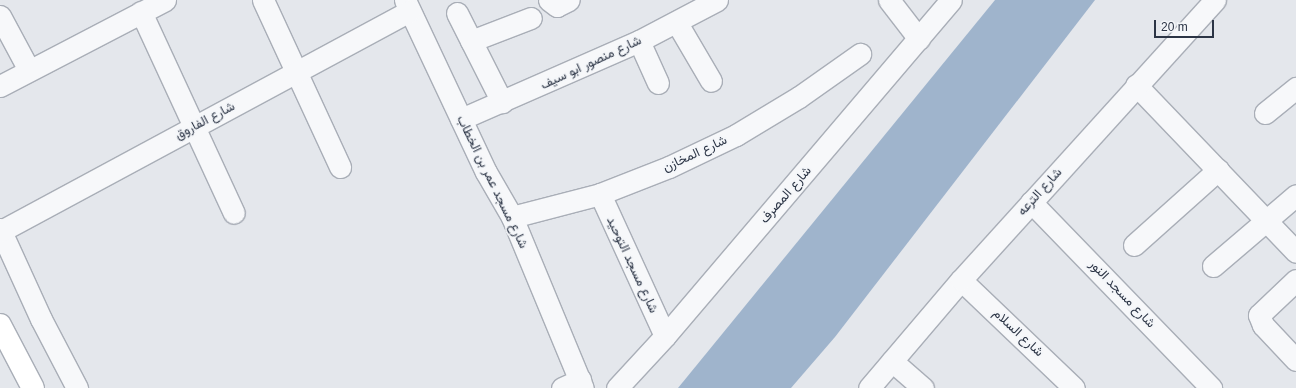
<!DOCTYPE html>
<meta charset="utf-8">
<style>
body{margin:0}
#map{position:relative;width:1296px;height:388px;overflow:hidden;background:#e4e7ec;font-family:Helvetica,Vazirmatn,sans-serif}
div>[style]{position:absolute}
.water>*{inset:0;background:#9fb4cc}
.roads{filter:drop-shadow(1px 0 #a9aeb7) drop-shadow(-1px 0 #a9aeb7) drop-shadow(0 1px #a9aeb7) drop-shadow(0 -1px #a9aeb7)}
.street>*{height:21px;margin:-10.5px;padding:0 10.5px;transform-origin:10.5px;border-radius:10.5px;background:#f7f8fa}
.highway>*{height:22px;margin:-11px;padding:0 11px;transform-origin:11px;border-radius:11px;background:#fff}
span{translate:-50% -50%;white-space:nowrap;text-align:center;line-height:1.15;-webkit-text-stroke:3.5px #f4f6f9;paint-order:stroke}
.street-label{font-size:13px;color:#2b3445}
.scale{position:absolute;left:1154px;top:20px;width:60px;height:18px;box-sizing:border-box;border:2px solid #2b3445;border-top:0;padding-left:5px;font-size:12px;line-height:14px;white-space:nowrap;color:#2b3445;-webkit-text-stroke:3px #f4f6f9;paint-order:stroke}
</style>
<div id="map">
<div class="water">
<div style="clip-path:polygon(995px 0,1095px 0,835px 337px,791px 388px,678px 388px)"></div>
</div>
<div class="roads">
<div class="street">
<div style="left:263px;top:0;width:184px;rotate:65.2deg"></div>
<div style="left:405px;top:0;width:190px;rotate:64.8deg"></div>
<div style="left:486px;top:172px;width:52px;rotate:60deg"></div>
<div style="left:512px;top:217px;width:185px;rotate:67.5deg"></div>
<div style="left:549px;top:0;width:10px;rotate:37deg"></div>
<div style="left:557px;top:6px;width:13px;rotate:-27deg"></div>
<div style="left:889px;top:0;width:49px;rotate:52.4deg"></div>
<div style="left:141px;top:12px;width:221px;rotate:65.2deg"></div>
<div style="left:457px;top:13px;width:100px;rotate:63.2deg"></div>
<div style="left:0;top:16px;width:61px;rotate:61.8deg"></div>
<div style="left:677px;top:23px;width:67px;rotate:59.6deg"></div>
<div style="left:471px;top:41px;width:64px;rotate:-21deg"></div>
<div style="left:639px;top:41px;width:46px;rotate:65.7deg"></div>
<div style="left:1136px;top:85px;width:231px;rotate:46.2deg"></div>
<div style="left:0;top:86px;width:186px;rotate:-27.5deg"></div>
<div style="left:1265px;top:113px;width:40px;rotate:-39deg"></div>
<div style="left:461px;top:119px;width:194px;rotate:-23.7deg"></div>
<div style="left:639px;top:41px;width:88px;rotate:-27.7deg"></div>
<div style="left:600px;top:194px;width:156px;rotate:65.4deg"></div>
<div style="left:1031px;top:202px;width:259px;rotate:45.9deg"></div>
<div style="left:512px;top:217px;width:91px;rotate:-14.6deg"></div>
<div style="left:600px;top:194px;width:74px;rotate:-21.4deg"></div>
<div style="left:669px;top:167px;width:74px;rotate:-25.5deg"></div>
<div style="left:736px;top:135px;width:74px;rotate:-31.1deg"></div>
<div style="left:799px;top:97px;width:75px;rotate:-35.2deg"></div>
<div style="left:0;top:229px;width:99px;rotate:65.5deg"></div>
<div style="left:41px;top:319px;width:78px;rotate:62.4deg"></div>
<div style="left:1px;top:231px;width:464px;rotate:-28.3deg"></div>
<div style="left:1134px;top:245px;width:113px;rotate:-41.8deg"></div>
<div style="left:1213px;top:266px;width:109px;rotate:-40.5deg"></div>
<div style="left:961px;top:280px;width:156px;rotate:43.7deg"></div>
<div style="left:1296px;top:280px;width:51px;rotate:136.6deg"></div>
<div style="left:1259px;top:315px;width:11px;rotate:68deg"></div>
<div style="left:1263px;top:325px;width:48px;rotate:46.7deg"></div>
<div style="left:892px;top:361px;width:41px;rotate:41.1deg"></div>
<div style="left:562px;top:388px;width:20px;rotate:-24deg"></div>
<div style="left:617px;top:388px;width:71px;rotate:-47.3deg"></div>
<div style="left:665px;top:336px;width:441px;rotate:-49.6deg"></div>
<div style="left:869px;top:388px;width:142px;rotate:-49.6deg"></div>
<div style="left:961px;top:280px;width:378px;rotate:-47.8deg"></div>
</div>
<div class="highway">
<div style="left:0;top:325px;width:71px;rotate:62.4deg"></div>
</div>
</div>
<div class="street-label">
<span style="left:591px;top:63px;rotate:-25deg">شارع منصور ابو سيف</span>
<span style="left:205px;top:121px;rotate:-28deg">شارع الفاروق</span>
<span style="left:695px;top:154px;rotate:-25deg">شارع المخازن</span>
<span style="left:492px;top:182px;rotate:64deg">شارع مسجد عمر بن الخطاب</span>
<span style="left:1040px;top:192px;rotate:-48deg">شارع الترعه</span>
<span style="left:786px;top:195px;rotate:-49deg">شارع المصرف</span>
<span style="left:632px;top:265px;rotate:65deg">شارع مسجد التوحيد</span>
<span style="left:1122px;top:294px;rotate:46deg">شارع مسجد النور</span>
<span style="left:1018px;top:333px;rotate:43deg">شارع السلام</span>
</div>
<div class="scale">20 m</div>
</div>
